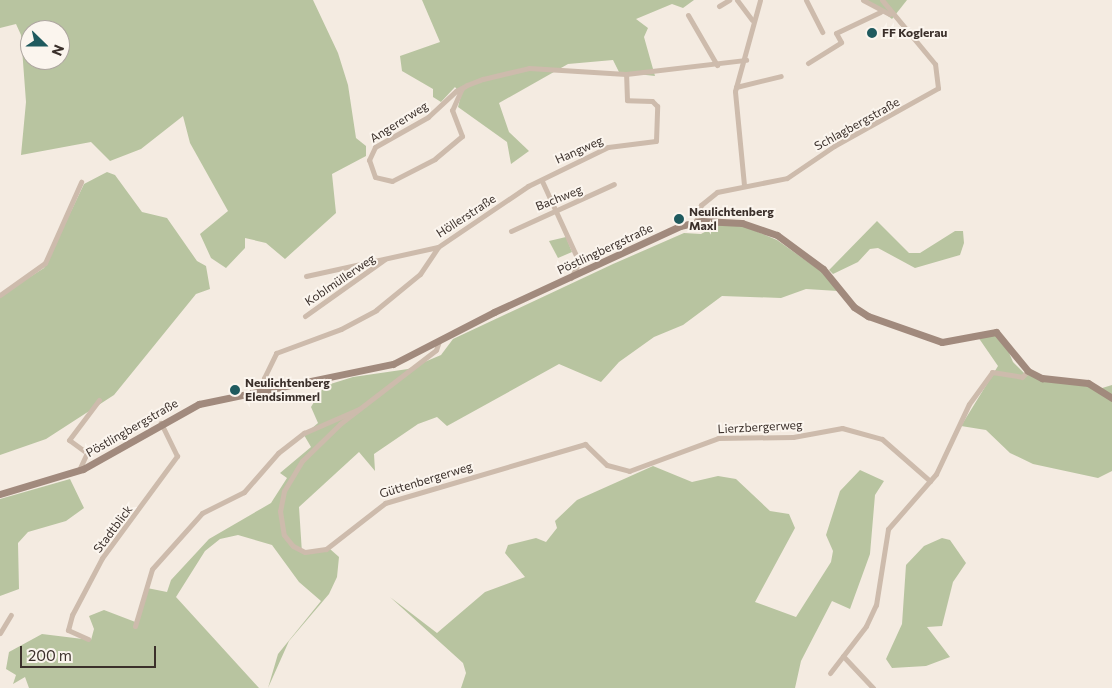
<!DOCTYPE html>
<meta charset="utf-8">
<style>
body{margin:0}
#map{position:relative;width:1112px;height:688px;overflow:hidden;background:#f4ebe1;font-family:Commissioner,sans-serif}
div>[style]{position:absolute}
.green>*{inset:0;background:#b8c4a0}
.minor>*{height:5px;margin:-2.5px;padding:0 2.5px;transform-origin:2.5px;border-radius:2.5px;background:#cdbbac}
.secondary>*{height:7px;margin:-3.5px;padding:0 3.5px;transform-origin:3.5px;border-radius:3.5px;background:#a18a7d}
.dots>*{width:14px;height:14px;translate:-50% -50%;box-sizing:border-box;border:2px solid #fbf5ee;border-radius:50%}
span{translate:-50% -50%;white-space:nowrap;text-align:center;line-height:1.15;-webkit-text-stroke:4px #fbf5ee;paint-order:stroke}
.poi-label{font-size:12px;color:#3b302b;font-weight:700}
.left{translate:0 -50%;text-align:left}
.street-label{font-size:12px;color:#3b302b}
.north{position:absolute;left:20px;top:20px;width:50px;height:50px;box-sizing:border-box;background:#fbf5ee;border:1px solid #aea6a0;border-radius:50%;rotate:112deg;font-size:14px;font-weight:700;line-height:20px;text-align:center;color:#3b302b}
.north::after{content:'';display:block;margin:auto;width:18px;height:22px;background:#1f5a5e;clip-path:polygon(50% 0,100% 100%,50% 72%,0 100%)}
.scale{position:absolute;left:20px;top:646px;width:136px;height:22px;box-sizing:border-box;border:2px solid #3b302b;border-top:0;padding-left:6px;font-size:15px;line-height:18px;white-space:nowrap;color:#3b302b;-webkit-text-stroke:4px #fbf5ee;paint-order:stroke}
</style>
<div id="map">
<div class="green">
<div style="clip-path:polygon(evenodd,0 0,313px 0,338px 53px,348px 85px,356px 138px,366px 146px,366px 156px,332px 174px,336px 213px,285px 259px,266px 243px,245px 238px,245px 248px,226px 268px,211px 258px,200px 234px,228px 211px,190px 143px,183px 116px,141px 149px,110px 161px,91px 142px,21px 155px,26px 102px,21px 35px,16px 24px,0 28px,0 0,30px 30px,60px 30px,60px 60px,30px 60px,30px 30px)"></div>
<div style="clip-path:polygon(422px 0,694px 0,683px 8px,672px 4px,636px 19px,648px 28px,644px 37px,655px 76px,619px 72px,613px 60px,568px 64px,499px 103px,509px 132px,529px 151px,511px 164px,507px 142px,458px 107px,461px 95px,455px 87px,441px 102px,433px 97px,433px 89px,402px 71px,400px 56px,440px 42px)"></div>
<div style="clip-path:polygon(867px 0,907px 0,892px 19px)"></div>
<div style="clip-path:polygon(107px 172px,115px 175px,142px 212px,167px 218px,197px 261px,206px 266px,210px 289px,196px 294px,114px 395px,46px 439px,0 455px,0 296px,44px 268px,84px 184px)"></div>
<div style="clip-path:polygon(877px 221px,909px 253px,920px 253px,955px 231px,963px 231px,964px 243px,960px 255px,915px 268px,878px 248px,870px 249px,858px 262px,833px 274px,829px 270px,834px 265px)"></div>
<div style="clip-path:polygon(720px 224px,746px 227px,777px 240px,822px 272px,838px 291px,806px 289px,781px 298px,722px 296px,683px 325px,654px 337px,619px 362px,601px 382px,559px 364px,447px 426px,437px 417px,418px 424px,374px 454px,375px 471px,359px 452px,299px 507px,302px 553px,330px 549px,339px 557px,337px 577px,329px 594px,289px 641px,268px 688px,278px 654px,321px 601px,299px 582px,272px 545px,238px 535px,220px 539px,205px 551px,176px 597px,259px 688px,29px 688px,25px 677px,13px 684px,16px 675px,6px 669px,9px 652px,42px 634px,91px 640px,94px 629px,89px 616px,104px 610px,138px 623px,147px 588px,167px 592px,171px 580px,209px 539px,271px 503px,287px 478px,280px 473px,311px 447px,304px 435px,318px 423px,311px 407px,324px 386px,353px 377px,408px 369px,441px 355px,453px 339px,613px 264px,684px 233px,701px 234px)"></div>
<div style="clip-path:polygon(566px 237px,572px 252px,558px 258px,549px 241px)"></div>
<div style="clip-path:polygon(993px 333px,1004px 341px,1013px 362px,1024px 373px,1099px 389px,1112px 385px,1112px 471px,1098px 478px,1033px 464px,1010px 453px,986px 430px,961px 426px,998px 366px,978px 337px)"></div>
<div style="clip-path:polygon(653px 466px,692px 482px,718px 476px,736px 479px,770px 511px,789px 514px,795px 528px,755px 602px,796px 617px,831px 562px,833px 551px,826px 535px,840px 491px,860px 470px,884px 481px,875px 495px,870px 554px,850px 609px,832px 601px,801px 661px,795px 688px,461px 688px,466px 673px,463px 663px,390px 597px,437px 633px,485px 592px,525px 577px,505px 553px,508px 545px,536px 538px,546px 542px,557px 528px,555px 521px,577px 500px)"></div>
<div style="clip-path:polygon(70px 479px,84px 508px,66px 521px,28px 532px,18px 543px,19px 589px,0 596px,0 499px)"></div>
<div style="clip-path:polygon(942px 538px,950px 540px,966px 563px,953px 582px,942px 626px,927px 627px,950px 657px,926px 666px,892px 668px,886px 659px,902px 624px,906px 565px,924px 546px)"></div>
</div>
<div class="minor">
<div style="left:737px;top:0;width:25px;rotate:53deg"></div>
<div style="left:806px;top:0;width:36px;rotate:63deg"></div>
<div style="left:863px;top:0;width:30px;rotate:28deg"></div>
<div style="left:719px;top:6px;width:12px;rotate:-31deg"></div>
<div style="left:688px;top:15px;width:58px;rotate:59.9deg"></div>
<div style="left:808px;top:63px;width:39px;rotate:-32deg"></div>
<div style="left:841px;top:42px;width:10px;rotate:-119deg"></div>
<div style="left:836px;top:33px;width:49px;rotate:-25.5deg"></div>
<div style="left:736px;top:87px;width:46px;rotate:-13.7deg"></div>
<div style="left:462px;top:88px;width:24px;rotate:114deg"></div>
<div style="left:452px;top:110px;width:28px;rotate:69deg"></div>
<div style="left:462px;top:136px;width:35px;rotate:140deg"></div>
<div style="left:435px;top:159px;width:48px;rotate:152.9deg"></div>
<div style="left:392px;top:181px;width:17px;rotate:-167deg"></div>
<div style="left:375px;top:177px;width:18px;rotate:-109deg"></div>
<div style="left:369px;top:160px;width:14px;rotate:-65deg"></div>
<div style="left:375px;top:147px;width:61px;rotate:-29.5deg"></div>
<div style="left:428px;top:117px;width:38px;rotate:-43deg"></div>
<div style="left:456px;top:91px;width:7px;rotate:-27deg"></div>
<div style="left:462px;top:88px;width:6px;rotate:-31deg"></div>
<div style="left:467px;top:85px;width:17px;rotate:-21deg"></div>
<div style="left:483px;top:79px;width:47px;rotate:-13.4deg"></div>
<div style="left:529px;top:68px;width:97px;rotate:3.5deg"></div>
<div style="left:626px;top:74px;width:121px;rotate:-6.7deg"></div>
<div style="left:542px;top:181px;width:89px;rotate:65.4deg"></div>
<div style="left:579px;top:262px;width:18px;rotate:117deg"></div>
<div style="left:744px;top:185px;width:94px;rotate:-95.5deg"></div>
<div style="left:735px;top:91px;width:94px;rotate:-74.6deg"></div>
<div style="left:696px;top:221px;width:17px;rotate:-73deg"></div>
<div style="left:701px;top:205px;width:21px;rotate:-39deg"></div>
<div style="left:717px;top:192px;width:71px;rotate:-11.3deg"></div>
<div style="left:787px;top:178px;width:57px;rotate:-34.2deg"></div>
<div style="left:834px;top:146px;width:119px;rotate:-29.1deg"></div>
<div style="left:938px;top:88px;width:24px;rotate:-97deg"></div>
<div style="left:935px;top:64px;width:83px;rotate:-129.6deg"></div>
<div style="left:511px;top:231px;width:113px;rotate:-24.5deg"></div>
<div style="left:306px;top:276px;width:135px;rotate:-12.4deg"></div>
<div style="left:0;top:295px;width:55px;rotate:-35.4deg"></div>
<div style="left:45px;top:263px;width:89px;rotate:-66deg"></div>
<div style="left:305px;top:316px;width:98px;rotate:-35.5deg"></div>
<div style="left:439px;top:341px;width:9px;rotate:108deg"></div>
<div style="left:436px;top:350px;width:121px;rotate:142.4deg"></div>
<div style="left:340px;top:424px;width:53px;rotate:135.8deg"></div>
<div style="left:302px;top:461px;width:35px;rotate:121deg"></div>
<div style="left:284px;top:491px;width:20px;rotate:101deg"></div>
<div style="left:280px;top:511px;width:24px;rotate:81deg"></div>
<div style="left:284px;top:535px;width:14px;rotate:51deg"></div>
<div style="left:293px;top:546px;width:13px;rotate:27deg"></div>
<div style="left:305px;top:552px;width:21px;rotate:-8deg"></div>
<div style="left:326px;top:549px;width:75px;rotate:-37.9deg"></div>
<div style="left:385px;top:503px;width:209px;rotate:-16.4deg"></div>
<div style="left:585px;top:444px;width:30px;rotate:44deg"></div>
<div style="left:607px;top:465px;width:23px;rotate:15deg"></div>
<div style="left:629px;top:471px;width:95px;rotate:-20.3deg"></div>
<div style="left:718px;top:438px;width:75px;rotate:-0.8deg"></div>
<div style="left:793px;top:437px;width:50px;rotate:-10.4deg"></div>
<div style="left:842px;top:428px;width:41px;rotate:15.4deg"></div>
<div style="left:882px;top:439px;width:64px;rotate:41.2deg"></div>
<div style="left:264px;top:391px;width:13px;rotate:-90deg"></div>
<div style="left:264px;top:378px;width:28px;rotate:-64deg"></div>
<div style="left:276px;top:353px;width:69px;rotate:-20.3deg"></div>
<div style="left:341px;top:329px;width:40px;rotate:-28deg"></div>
<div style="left:376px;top:310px;width:57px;rotate:-39.3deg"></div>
<div style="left:420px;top:274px;width:32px;rotate:-56deg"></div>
<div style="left:438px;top:247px;width:109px;rotate:-34.1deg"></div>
<div style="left:528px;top:186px;width:89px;rotate:-26deg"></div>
<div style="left:608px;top:147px;width:48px;rotate:-7.1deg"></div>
<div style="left:656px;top:141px;width:35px;rotate:-88deg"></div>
<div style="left:657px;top:106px;width:7px;rotate:-135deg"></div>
<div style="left:652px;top:101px;width:25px;rotate:-178deg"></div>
<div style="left:627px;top:100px;width:26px;rotate:-92deg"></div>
<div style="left:79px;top:470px;width:19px;rotate:-65deg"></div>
<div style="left:87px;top:453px;width:22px;rotate:-144deg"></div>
<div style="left:69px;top:440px;width:50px;rotate:-53.1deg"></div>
<div style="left:135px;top:626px;width:59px;rotate:-73.4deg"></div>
<div style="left:152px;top:569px;width:75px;rotate:-48.2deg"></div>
<div style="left:202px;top:513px;width:47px;rotate:-26.6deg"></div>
<div style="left:244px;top:492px;width:52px;rotate:-48.9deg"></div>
<div style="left:278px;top:453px;width:33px;rotate:-38deg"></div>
<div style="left:304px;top:433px;width:60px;rotate:-23.6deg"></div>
<div style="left:0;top:633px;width:21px;rotate:-59deg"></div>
<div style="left:88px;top:639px;width:22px;rotate:-156deg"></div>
<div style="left:68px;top:630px;width:16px;rotate:-75deg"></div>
<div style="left:72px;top:615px;width:64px;rotate:-62.2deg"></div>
<div style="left:102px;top:558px;width:127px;rotate:-53.7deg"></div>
<div style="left:177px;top:456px;width:37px;rotate:-116deg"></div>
<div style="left:843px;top:656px;width:44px;rotate:46.8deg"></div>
<div style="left:830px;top:673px;width:59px;rotate:-52.5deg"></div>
<div style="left:866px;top:626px;width:23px;rotate:-65deg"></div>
<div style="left:876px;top:605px;width:77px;rotate:-81deg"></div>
<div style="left:888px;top:529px;width:73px;rotate:-48.9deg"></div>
<div style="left:936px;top:474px;width:77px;rotate:-64.8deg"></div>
<div style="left:969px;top:404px;width:39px;rotate:-54deg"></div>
<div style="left:992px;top:372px;width:30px;rotate:9deg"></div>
<div style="left:1022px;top:377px;width:8px;rotate:-45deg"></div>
</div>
<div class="secondary">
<div style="left:0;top:494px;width:87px;rotate:-16.8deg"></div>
<div style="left:83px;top:469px;width:133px;rotate:-29.3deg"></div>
<div style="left:199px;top:404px;width:198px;rotate:-11.7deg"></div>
<div style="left:393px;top:364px;width:114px;rotate:-27.2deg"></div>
<div style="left:494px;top:312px;width:205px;rotate:-24.8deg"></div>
<div style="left:680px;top:226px;width:23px;rotate:-13deg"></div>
<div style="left:702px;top:221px;width:40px;rotate:2.9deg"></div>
<div style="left:742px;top:223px;width:37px;rotate:19deg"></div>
<div style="left:777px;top:235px;width:57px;rotate:36.5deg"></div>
<div style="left:823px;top:269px;width:49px;rotate:50.8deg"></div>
<div style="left:854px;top:307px;width:17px;rotate:33deg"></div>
<div style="left:868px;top:316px;width:78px;rotate:19.4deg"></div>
<div style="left:942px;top:342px;width:55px;rotate:-10.5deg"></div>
<div style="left:996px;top:332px;width:50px;rotate:50.6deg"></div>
<div style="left:1028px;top:371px;width:16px;rotate:27deg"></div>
<div style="left:1042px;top:378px;width:46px;rotate:6.2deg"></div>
<div style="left:1088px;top:383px;width:28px;rotate:32deg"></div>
</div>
<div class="dots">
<div style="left:872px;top:33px;background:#1f5a5e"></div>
<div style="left:679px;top:219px;background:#1f5a5e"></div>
<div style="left:235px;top:390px;background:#1f5a5e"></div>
</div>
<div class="poi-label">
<span class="left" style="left:882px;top:33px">FF Koglerau</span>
<span class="left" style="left:689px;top:219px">Neulichtenberg<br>Maxl</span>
<span class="left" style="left:245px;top:390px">Neulichtenberg<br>Elendsimmerl</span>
</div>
<div class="street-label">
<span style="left:399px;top:122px;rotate:-32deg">Angererweg</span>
<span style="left:857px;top:124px;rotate:-29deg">Schlagbergstraße</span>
<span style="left:579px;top:150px;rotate:-24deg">Hangweg</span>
<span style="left:559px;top:198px;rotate:-22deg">Bachweg</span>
<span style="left:466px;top:216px;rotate:-33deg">Höllerstraße</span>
<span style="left:605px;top:249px;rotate:-25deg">Pöstlingbergstraße</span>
<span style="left:340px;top:280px;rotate:-34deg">Koblmüllerweg</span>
<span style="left:760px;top:427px;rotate:-3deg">Lierzbergerweg</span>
<span style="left:132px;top:428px;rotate:-30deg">Pöstlingbergstraße</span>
<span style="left:426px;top:480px;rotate:-17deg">Güttenbergerweg</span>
<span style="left:113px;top:529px;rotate:-53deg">Stadtblick</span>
</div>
<div class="north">N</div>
<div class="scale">200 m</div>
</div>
